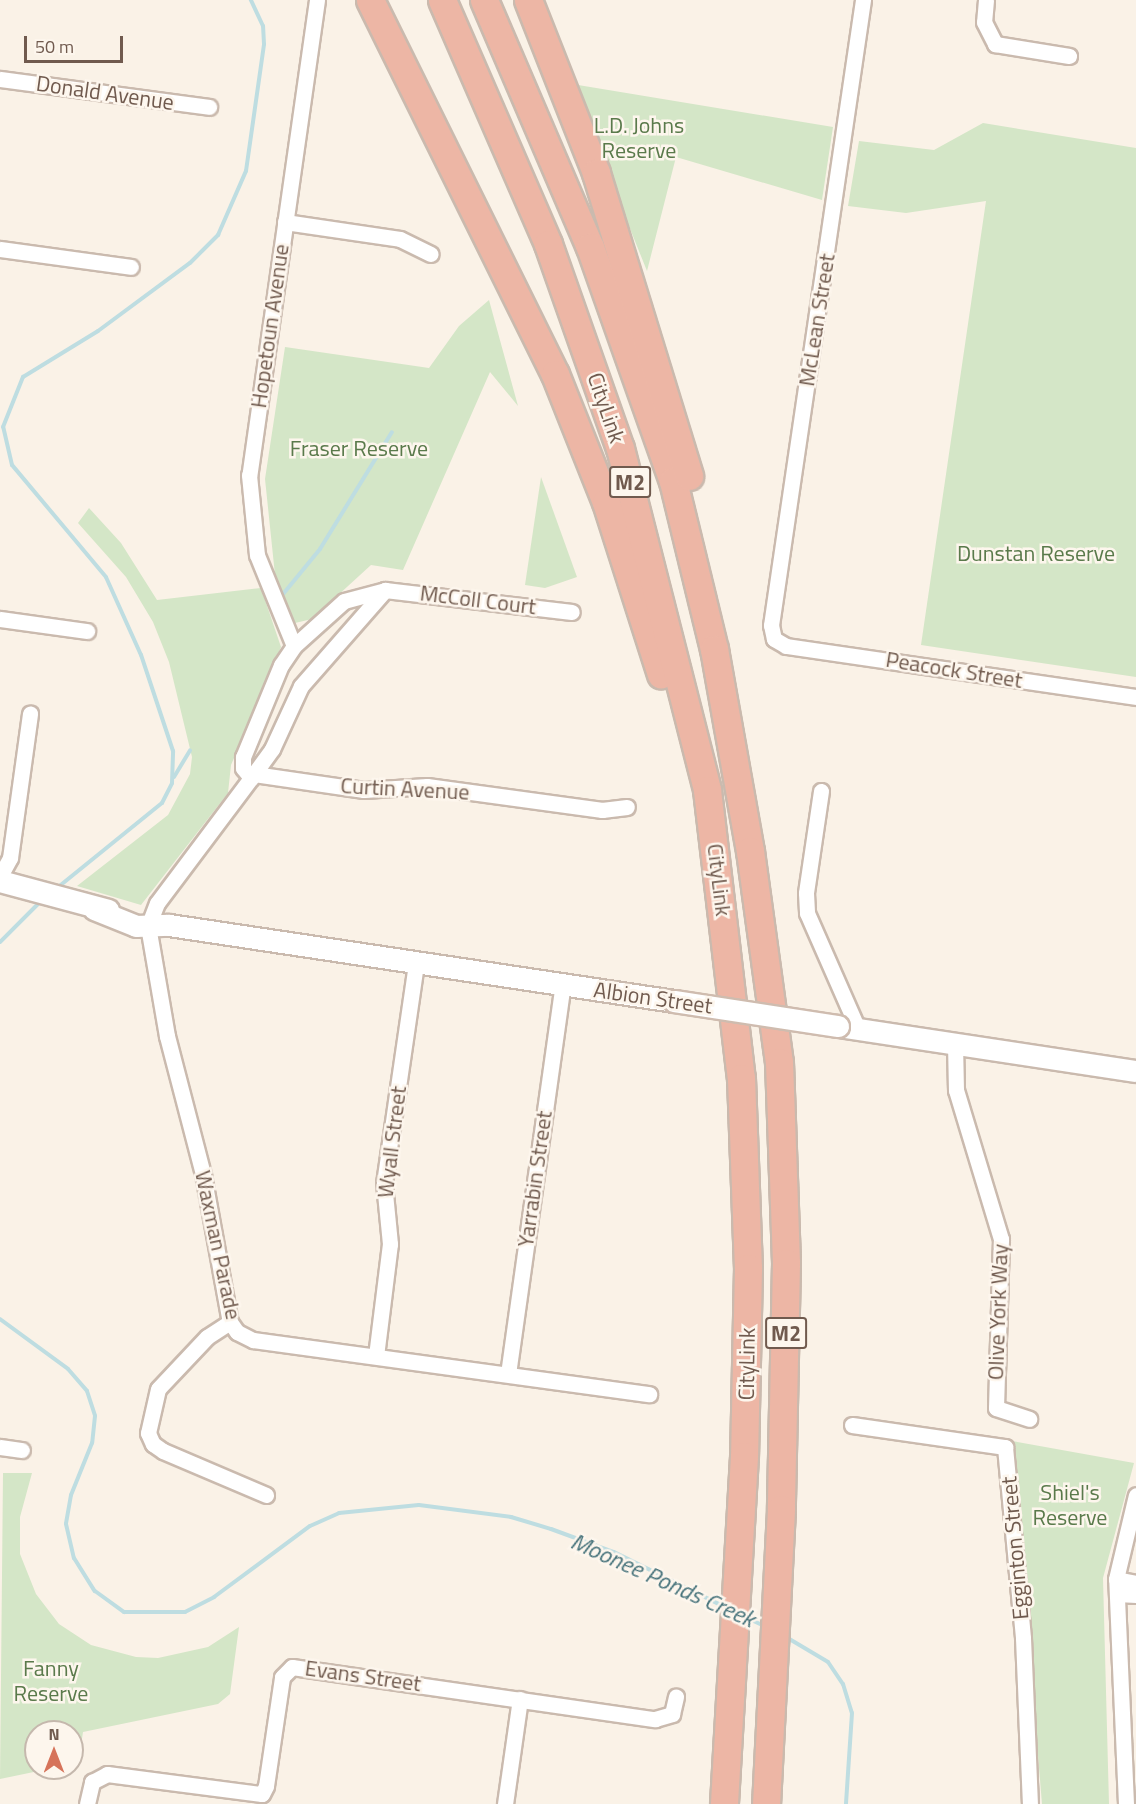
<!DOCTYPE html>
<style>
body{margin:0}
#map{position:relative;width:1136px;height:1804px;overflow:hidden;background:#faf2e7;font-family:"Titillium Web",sans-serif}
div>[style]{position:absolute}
.green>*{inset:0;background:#d4e6c7}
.stream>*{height:4px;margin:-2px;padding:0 2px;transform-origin:2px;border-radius:2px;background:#bedde1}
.roads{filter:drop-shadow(2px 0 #cabaae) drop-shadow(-2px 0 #cabaae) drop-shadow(0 2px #cabaae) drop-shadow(0 -2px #cabaae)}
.street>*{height:15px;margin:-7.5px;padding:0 7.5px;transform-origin:7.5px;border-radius:7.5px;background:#fff}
.secondary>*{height:21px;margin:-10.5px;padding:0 10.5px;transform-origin:10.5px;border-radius:10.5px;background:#fff}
.highway>*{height:27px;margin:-13.5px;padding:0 13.5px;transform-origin:13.5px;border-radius:13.5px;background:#edb6a5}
.bridges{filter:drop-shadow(2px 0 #cfbcaf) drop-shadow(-2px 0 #cfbcaf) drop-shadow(0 2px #cfbcaf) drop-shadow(0 -2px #cfbcaf)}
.secondary-bridge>*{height:21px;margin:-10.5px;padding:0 10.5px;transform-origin:10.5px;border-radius:10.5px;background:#fff}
span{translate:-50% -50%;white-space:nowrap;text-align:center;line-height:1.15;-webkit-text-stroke:5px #fdf6ed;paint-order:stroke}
.shield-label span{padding:2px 4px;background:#fdf6ed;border:2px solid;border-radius:4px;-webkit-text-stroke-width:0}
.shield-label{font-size:21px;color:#705a4e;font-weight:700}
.street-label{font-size:22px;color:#705a4e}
.park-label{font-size:22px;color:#5a7a4b}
.water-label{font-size:24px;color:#47737b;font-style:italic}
.north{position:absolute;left:24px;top:1720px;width:60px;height:60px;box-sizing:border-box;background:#fdf6ed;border:2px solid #c5b8ad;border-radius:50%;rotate:0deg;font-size:16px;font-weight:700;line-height:24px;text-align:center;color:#705a4e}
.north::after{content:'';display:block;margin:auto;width:21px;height:27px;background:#d6735a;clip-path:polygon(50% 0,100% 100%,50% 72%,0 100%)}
.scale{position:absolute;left:24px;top:36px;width:99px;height:27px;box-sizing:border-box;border:3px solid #705a4e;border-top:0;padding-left:8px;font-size:18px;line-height:21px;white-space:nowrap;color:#705a4e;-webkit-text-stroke:4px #fdf6ed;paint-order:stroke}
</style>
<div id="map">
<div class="green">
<div style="clip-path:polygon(572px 84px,833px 127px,822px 200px,676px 157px,647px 271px)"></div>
<div style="clip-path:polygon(983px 123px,1136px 148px,1136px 677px,921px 645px,986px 201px,906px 213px,848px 206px,859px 141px,934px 150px)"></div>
<div style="clip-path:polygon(489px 300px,518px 406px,490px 372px,403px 570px,371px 565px,312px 619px,295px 623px,277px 594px,265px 479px,285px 347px,429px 368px,459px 326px)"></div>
<div style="clip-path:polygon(541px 477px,577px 577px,545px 588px,525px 585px)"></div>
<div style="clip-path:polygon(89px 508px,121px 543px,157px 600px,261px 588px,281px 647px,231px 765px,228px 793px,141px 905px,77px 886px,168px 815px,190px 774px,192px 757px,169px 662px,153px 622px,126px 577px,78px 523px)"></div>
<div style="clip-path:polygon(1012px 1441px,1134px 1463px,1103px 1578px,1109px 1804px,1042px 1804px)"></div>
<div style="clip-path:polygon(3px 1473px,32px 1473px,20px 1517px,20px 1554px,36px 1594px,59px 1624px,91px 1645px,136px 1657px,158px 1658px,208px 1647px,239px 1627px,230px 1694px,218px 1704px,83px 1732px,78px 1765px,72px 1766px,72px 1732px,36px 1732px,36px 1768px,53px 1768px,0 1779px)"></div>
</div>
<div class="stream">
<div style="left:279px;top:599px;width:65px;rotate:-50.6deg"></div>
<div style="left:320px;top:549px;width:137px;rotate:-58.4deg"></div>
<div style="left:174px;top:777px;width:31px;rotate:-59deg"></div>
<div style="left:57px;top:888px;width:135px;rotate:-39deg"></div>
<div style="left:162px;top:803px;width:22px;rotate:-63deg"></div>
<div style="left:172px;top:783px;width:32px;rotate:-88deg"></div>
<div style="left:173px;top:751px;width:101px;rotate:-108.4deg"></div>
<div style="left:141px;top:655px;width:85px;rotate:-114.2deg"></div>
<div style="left:106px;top:577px;width:146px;rotate:-130deg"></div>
<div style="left:12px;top:465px;width:39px;rotate:-103deg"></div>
<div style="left:3px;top:427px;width:54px;rotate:-68.2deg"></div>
<div style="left:23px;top:377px;width:88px;rotate:-31.5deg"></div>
<div style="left:98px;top:331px;width:114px;rotate:-36.5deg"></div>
<div style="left:190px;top:263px;width:40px;rotate:-45deg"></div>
<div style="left:218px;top:235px;width:70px;rotate:-66.4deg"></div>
<div style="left:246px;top:171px;width:128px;rotate:-81.9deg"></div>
<div style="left:264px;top:44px;width:18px;rotate:-93deg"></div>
<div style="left:263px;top:26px;width:29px;rotate:-115deg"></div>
<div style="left:0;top:942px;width:59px;rotate:-45deg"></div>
<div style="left:0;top:1319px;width:84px;rotate:36.3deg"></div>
<div style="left:68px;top:1369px;width:29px;rotate:49deg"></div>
<div style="left:87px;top:1391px;width:26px;rotate:72deg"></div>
<div style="left:95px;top:1416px;width:27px;rotate:96deg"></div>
<div style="left:92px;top:1443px;width:56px;rotate:112deg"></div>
<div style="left:71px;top:1495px;width:29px;rotate:100deg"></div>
<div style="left:66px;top:1524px;width:35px;rotate:77deg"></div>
<div style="left:74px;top:1558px;width:39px;rotate:58deg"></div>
<div style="left:95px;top:1591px;width:36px;rotate:36deg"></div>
<div style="left:124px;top:1612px;width:61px"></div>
<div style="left:185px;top:1612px;width:33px;rotate:-27deg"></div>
<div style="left:214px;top:1597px;width:119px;rotate:-36.5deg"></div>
<div style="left:310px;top:1526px;width:32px;rotate:-24deg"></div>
<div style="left:339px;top:1513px;width:80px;rotate:-5.7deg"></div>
<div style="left:419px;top:1505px;width:93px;rotate:7.4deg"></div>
<div style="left:511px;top:1517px;width:42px;rotate:16.7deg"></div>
<div style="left:551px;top:1529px;width:67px;rotate:20.1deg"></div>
<div style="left:614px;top:1552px;width:124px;rotate:26.4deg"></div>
<div style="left:745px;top:1617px;width:23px;rotate:25deg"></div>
<div style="left:786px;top:1637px;width:49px;rotate:30.8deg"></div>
<div style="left:828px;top:1662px;width:27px;rotate:56deg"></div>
<div style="left:843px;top:1684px;width:30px;rotate:73deg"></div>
<div style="left:852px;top:1713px;width:91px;rotate:93.8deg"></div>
</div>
<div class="roads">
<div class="street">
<div style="left:317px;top:0;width:480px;rotate:98.1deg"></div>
<div style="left:249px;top:475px;width:80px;rotate:84.3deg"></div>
<div style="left:257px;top:555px;width:98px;rotate:67.9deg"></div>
<div style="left:294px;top:646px;width:23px;rotate:124deg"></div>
<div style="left:281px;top:665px;width:100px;rotate:112.4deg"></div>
<div style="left:243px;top:757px;width:11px;rotate:90deg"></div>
<div style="left:243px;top:768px;width:13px;rotate:51deg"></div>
<div style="left:251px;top:778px;width:156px;rotate:126.9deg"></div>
<div style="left:157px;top:903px;width:25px;rotate:111deg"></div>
<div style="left:148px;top:926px;width:112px;rotate:80.2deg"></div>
<div style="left:167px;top:1036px;width:143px;rotate:75.4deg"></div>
<div style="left:203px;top:1174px;width:150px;rotate:79.7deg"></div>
<div style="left:230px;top:1322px;width:12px;rotate:55deg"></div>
<div style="left:237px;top:1332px;width:18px;rotate:27deg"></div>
<div style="left:253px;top:1340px;width:400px;rotate:7.8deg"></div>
<div style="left:863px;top:0;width:632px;rotate:98.37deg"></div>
<div style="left:771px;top:625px;width:14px;rotate:78deg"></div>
<div style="left:774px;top:639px;width:14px;rotate:30deg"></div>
<div style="left:786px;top:646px;width:354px;rotate:8.3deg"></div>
<div style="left:986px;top:0;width:22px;rotate:95deg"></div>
<div style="left:984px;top:22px;width:25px;rotate:63deg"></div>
<div style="left:995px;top:44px;width:75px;rotate:9.2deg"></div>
<div style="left:0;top:79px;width:211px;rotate:7.6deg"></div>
<div style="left:285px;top:222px;width:116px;rotate:8.4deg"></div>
<div style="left:400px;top:239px;width:34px;rotate:26deg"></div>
<div style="left:0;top:249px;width:132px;rotate:7.8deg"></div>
<div style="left:0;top:619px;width:88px;rotate:7.9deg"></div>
<div style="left:294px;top:646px;width:67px;rotate:-42deg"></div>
<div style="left:344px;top:601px;width:42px;rotate:-15deg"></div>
<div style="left:385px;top:590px;width:188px;rotate:6.7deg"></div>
<div style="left:254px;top:774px;width:111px;rotate:8.3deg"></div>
<div style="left:364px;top:790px;width:63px;rotate:-3.6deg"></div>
<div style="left:427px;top:786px;width:177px;rotate:7.8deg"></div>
<div style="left:602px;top:810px;width:25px;rotate:-7deg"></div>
<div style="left:251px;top:778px;width:36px;rotate:-54deg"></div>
<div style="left:272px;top:749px;width:69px;rotate:-65.3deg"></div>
<div style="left:301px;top:686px;width:128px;rotate:-48.8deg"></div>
<div style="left:821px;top:791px;width:103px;rotate:98.4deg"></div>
<div style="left:806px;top:893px;width:20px;rotate:87deg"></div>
<div style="left:807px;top:913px;width:127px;rotate:66.3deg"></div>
<div style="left:0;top:876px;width:21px;rotate:-61deg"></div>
<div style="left:10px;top:858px;width:146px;rotate:-82.1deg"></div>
<div style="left:955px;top:1043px;width:47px;rotate:88.8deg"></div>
<div style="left:956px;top:1090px;width:156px;rotate:73.2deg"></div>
<div style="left:1001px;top:1239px;width:169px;rotate:91.7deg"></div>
<div style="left:996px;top:1408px;width:35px;rotate:18deg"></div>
<div style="left:230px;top:1322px;width:27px;rotate:147deg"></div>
<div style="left:207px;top:1337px;width:71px;rotate:133.3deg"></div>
<div style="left:158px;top:1389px;width:45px;rotate:102.8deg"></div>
<div style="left:148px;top:1433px;width:12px;rotate:66deg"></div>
<div style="left:153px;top:1444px;width:12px;rotate:35deg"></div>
<div style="left:163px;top:1451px;width:112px;rotate:23.1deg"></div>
<div style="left:376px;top:1356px;width:113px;rotate:-82.9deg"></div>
<div style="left:390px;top:1244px;width:61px;rotate:-95.6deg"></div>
<div style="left:384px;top:1183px;width:222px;rotate:-81.7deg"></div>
<div style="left:508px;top:1374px;width:393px;rotate:-82deg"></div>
<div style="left:852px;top:1425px;width:155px;rotate:8.2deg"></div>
<div style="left:1005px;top:1447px;width:192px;rotate:84.6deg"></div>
<div style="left:1023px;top:1638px;width:166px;rotate:87.6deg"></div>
<div style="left:0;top:1447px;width:22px;rotate:8deg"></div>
<div style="left:1116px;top:1579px;width:20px;rotate:11deg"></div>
<div style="left:1117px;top:1594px;width:19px;rotate:3deg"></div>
<div style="left:87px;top:1804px;width:23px;rotate:-77deg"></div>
<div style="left:92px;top:1782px;width:17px;rotate:-28deg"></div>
<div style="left:107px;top:1774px;width:156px;rotate:7.4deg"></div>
<div style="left:262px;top:1794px;width:9px;rotate:-63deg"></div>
<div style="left:266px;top:1786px;width:110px;rotate:-81.6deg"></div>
<div style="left:282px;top:1677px;width:14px;rotate:-45deg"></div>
<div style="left:292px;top:1667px;width:367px;rotate:8.2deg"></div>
<div style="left:655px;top:1719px;width:18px;rotate:-16deg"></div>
<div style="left:672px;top:1714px;width:18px;rotate:-77deg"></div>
<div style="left:505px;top:1804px;width:106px;rotate:-81.9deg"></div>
<div style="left:1126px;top:1804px;width:225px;rotate:-92.5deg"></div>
<div style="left:1116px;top:1579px;width:86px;rotate:-76.6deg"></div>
</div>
<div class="secondary">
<div style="left:0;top:881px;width:112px;rotate:15deg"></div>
<div style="left:94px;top:909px;width:45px;rotate:22deg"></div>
<div style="left:136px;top:926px;width:33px;rotate:-2deg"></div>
<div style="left:169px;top:925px;width:511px;rotate:8.56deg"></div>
<div style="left:838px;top:1026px;width:301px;rotate:8.6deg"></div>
</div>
<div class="highway">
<div style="left:370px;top:0;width:417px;rotate:63.7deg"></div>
<div style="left:555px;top:374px;width:138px;rotate:68.3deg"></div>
<div style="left:606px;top:502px;width:181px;rotate:72.3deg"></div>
<div style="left:442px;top:0;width:266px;rotate:66.5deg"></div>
<div style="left:548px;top:244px;width:216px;rotate:70.6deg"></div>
<div style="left:620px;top:448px;width:353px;rotate:75.7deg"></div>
<div style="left:707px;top:790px;width:290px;rotate:83.3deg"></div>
<div style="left:741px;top:1078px;width:190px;rotate:87.9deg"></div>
<div style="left:748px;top:1268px;width:188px;rotate:91.2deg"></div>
<div style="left:744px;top:1456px;width:349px;rotate:93.3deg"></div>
<div style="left:484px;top:0;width:269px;rotate:66.8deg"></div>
<div style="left:590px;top:247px;width:248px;rotate:70.5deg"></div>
<div style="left:673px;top:481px;width:173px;rotate:76.3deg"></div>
<div style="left:714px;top:649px;width:205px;rotate:79.9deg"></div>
<div style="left:750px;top:851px;width:213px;rotate:82.2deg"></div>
<div style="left:779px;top:1062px;width:201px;rotate:88deg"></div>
<div style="left:786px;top:1263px;width:246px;rotate:91.2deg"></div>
<div style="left:781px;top:1509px;width:295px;rotate:92.9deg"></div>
<div style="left:528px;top:0;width:186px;rotate:68.5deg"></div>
<div style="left:596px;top:173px;width:317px;rotate:72.9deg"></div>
</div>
</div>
<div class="bridges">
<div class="secondary-bridge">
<div style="left:674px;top:1001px;width:166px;rotate:8.7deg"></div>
</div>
</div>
<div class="shield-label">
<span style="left:630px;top:482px">M2</span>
<span style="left:786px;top:1333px">M2</span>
</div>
<div class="street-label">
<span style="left:105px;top:93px;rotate:8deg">Donald Avenue</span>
<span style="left:817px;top:320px;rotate:-81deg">McLean Street</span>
<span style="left:270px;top:326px;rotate:-82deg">Hopetoun Avenue</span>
<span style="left:606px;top:408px;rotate:71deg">CityLink</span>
<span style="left:478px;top:600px;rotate:7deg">McColl Court</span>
<span style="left:954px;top:670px;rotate:9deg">Peacock Street</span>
<span style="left:405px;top:789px;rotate:3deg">Curtin Avenue</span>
<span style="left:719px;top:880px;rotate:83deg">CityLink</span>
<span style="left:653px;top:998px;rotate:8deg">Albion Street</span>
<span style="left:392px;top:1142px;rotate:-83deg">Wyall Street</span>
<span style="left:535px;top:1179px;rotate:-82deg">Yarrabin Street</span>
<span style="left:218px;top:1245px;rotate:78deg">Waxman Parade</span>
<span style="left:998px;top:1312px;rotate:-88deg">Olive York Way</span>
<span style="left:747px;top:1364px;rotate:-89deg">CityLink</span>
<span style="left:1015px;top:1548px;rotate:-95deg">Egginton Street</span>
<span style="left:363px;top:1676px;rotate:8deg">Evans Street</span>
</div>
<div class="park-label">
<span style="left:639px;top:138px">L.D. Johns<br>Reserve</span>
<span style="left:359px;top:449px">Fraser Reserve</span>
<span style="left:1036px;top:554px">Dunstan Reserve</span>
<span style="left:1070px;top:1505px">Shiel's<br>Reserve</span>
<span style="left:51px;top:1681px">Fanny<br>Reserve</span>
</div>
<div class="water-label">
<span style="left:663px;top:1580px;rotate:24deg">Moonee Ponds Creek</span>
</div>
<div class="north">N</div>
<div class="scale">50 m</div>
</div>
